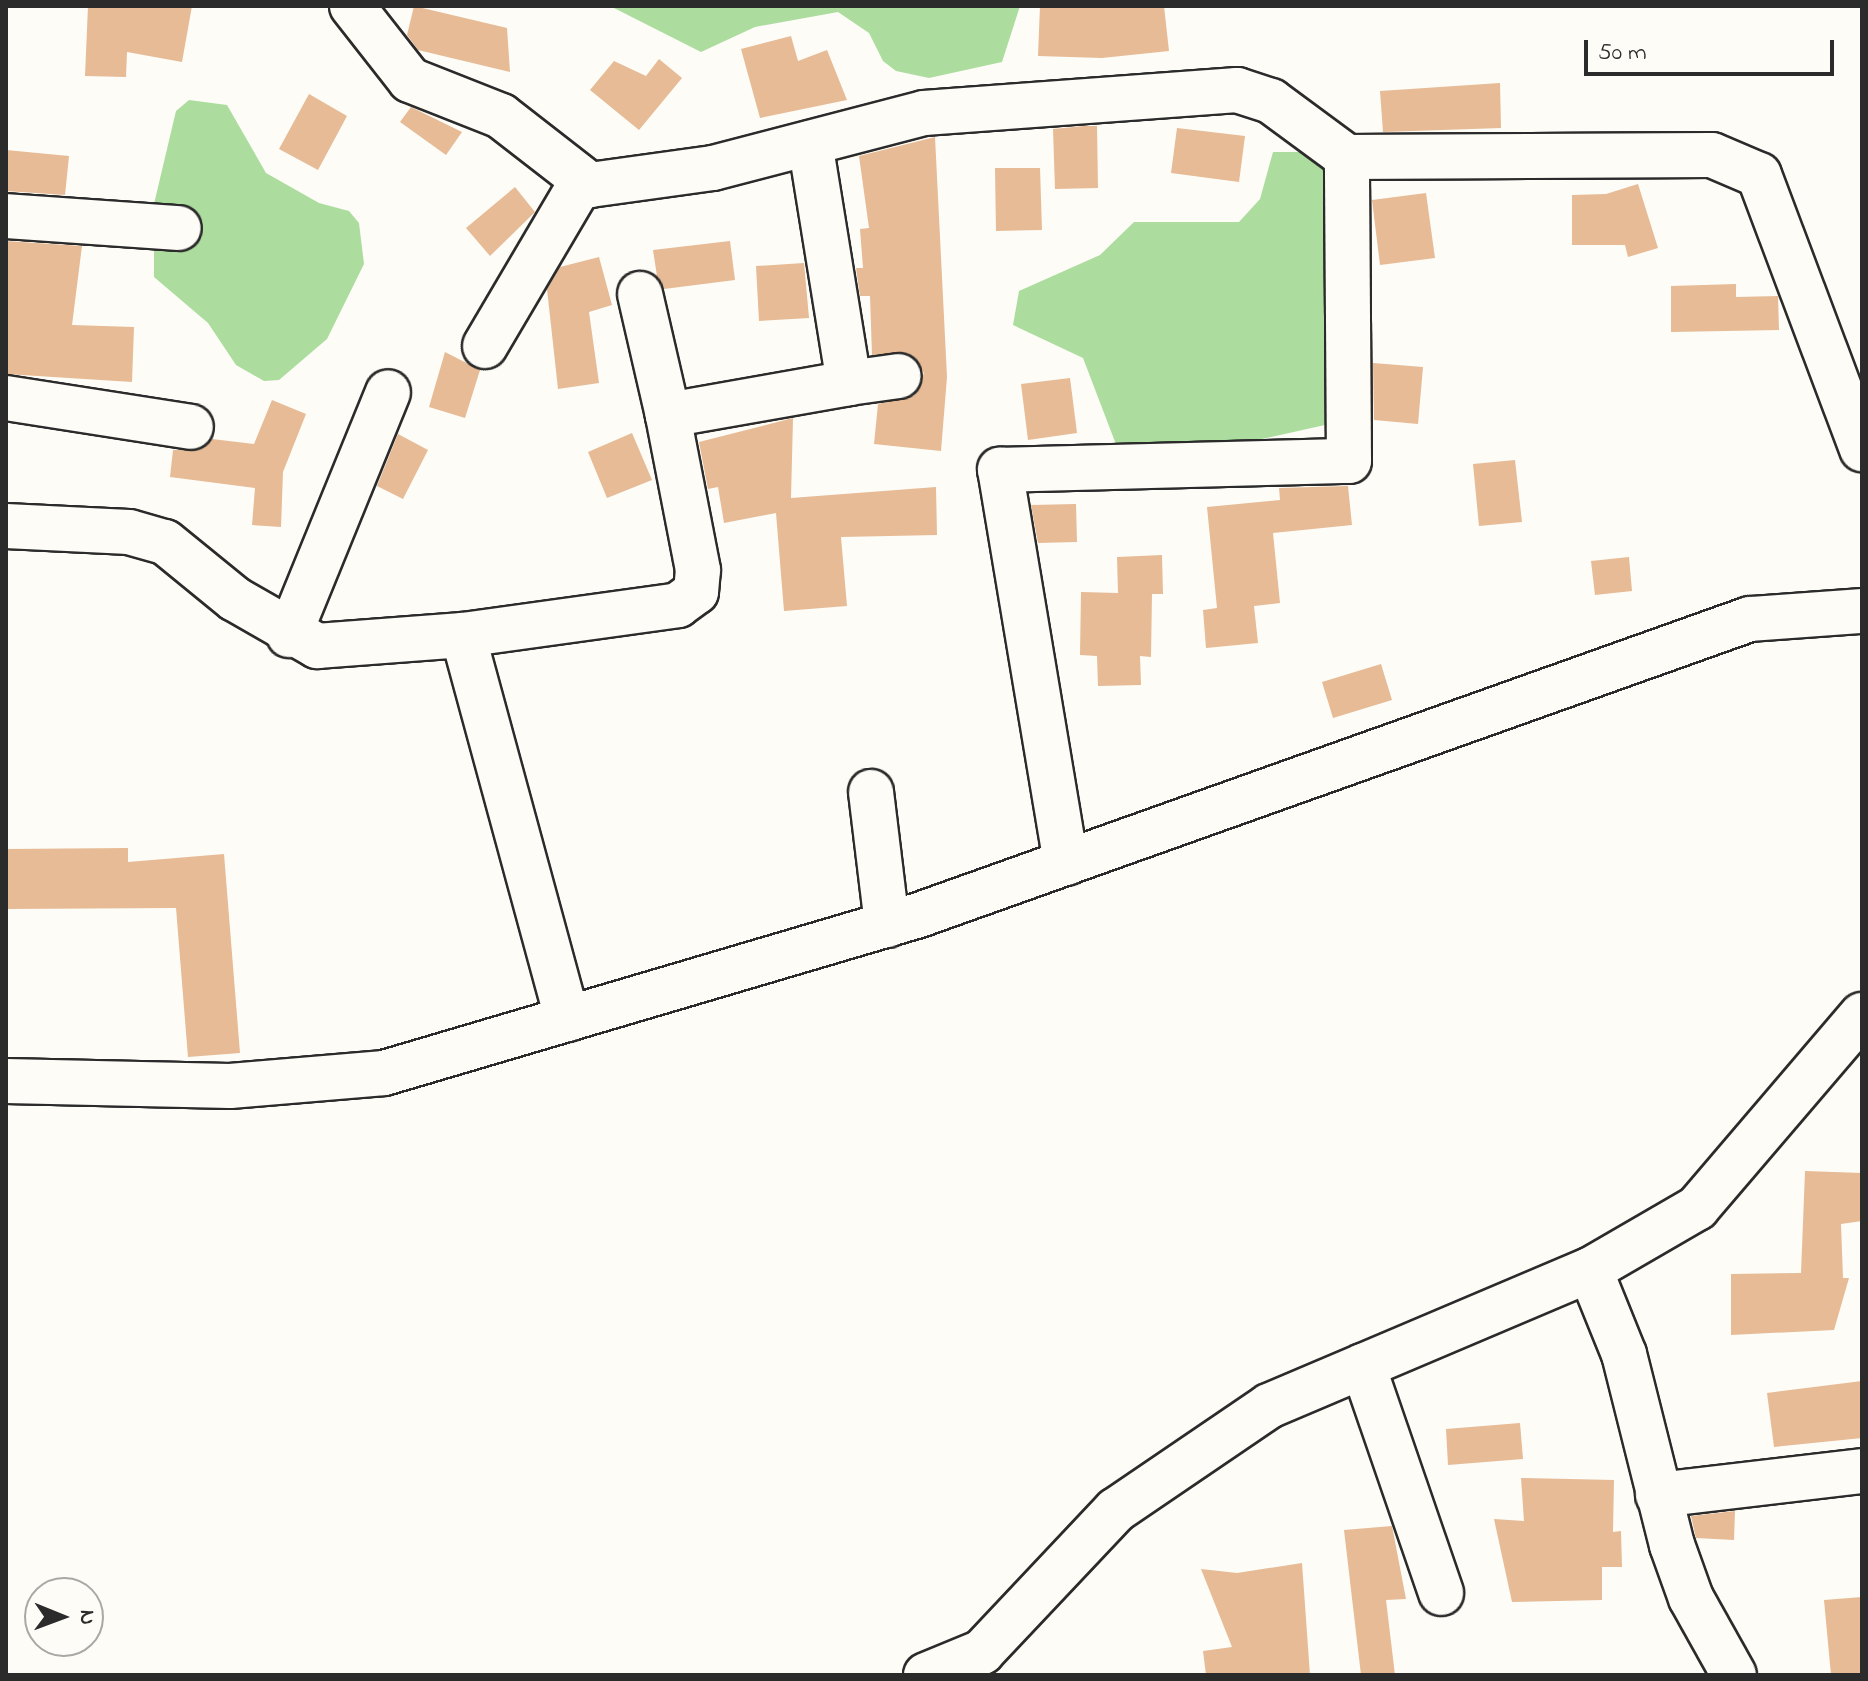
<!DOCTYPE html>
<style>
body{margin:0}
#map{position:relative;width:1868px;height:1681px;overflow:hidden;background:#fdfcf7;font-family:"Indie Flower",sans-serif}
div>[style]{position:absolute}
.green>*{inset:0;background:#acdd9e}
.building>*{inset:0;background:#e6bb96}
.roads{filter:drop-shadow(2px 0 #2b2b2b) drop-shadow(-2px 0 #2b2b2b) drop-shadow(0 2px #2b2b2b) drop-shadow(0 -2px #2b2b2b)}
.minor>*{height:44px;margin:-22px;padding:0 22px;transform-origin:22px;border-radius:22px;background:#fdfcf7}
span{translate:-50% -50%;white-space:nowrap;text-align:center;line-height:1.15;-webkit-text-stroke:6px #fdfcf7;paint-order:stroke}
.frame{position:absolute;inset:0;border:8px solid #2b2b2b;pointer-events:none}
.north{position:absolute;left:24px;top:1577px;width:80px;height:80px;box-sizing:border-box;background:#fdfcf7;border:2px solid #a9a8a5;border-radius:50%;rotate:91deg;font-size:22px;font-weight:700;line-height:32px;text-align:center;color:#2b2b2b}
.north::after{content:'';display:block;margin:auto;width:28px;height:36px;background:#2b2b2b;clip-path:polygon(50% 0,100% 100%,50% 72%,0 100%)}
.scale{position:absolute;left:1584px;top:40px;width:250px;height:36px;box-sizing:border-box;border:4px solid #2b2b2b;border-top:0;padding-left:10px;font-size:24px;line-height:28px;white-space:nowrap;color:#2b2b2b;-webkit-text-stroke:6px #fdfcf7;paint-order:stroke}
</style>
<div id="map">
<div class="green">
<div style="clip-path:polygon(610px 6px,1020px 6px,1002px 62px,929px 78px,896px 71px,883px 61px,869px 33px,838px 12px,755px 27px,701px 52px)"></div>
<div style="clip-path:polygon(189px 100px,227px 105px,266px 173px,319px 203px,349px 211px,359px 223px,364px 264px,327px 339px,279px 380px,264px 381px,236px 365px,208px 323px,154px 277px,154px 204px,176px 111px)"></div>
<div style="clip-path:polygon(1273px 152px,1303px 152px,1326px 170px,1334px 423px,1176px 458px,1117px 447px,1083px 358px,1013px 325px,1019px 291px,1100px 255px,1134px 222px,1239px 222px,1260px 199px)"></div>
</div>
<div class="building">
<div style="clip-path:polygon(88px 6px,192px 6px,182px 62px,127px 52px,126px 77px,85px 76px)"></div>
<div style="clip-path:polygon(414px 6px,507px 28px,510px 72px,418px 50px,407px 35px)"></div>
<div style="clip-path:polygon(1040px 6px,1164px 6px,1169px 51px,1102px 58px,1038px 56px)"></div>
<div style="clip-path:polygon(791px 36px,798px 61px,827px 50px,847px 100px,760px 118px,741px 49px)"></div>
<div style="clip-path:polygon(659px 59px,682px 78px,639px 130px,590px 90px,614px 61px,646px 76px)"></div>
<div style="clip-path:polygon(1500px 83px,1501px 128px,1383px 132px,1380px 91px)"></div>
<div style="clip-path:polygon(309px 94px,347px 116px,318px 170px,279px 149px)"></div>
<div style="clip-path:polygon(411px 107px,462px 132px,446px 155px,400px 122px)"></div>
<div style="clip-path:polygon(1084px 126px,1097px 126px,1098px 188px,1055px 189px,1053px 129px)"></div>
<div style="clip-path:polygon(1177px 128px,1245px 136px,1239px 182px,1171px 173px)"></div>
<div style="clip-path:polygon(935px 137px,947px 377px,941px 451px,874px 444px,878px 404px,914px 396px,924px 373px,908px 353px,872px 355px,870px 296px,860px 296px,856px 268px,863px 268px,860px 229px,869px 228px,859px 156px)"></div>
<div style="clip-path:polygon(6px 150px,69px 156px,65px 195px,6px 191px)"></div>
<div style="clip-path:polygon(995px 168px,1040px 168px,1042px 230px,996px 231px)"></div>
<div style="clip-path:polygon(1638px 184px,1658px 248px,1628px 257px,1625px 245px,1572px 245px,1572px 195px,1606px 194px)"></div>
<div style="clip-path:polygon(515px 187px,535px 212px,490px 256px,466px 228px)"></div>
<div style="clip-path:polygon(1426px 193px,1435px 258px,1380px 265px,1372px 200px)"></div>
<div style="clip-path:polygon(6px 241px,82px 246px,72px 325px,134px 327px,132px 382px,6px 374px)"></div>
<div style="clip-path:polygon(730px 241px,735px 280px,664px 289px,657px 276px,653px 250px)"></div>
<div style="clip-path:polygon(599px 257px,612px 305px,589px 312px,599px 383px,558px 389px,547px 289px,560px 267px)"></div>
<div style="clip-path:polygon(804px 263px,809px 318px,759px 321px,756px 266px)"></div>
<div style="clip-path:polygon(1736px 284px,1736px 297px,1778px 296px,1779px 330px,1671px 332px,1671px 286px)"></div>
<div style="clip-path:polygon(445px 352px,480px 370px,465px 418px,429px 407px)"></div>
<div style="clip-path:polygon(1373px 363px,1423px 367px,1418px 424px,1374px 420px)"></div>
<div style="clip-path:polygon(1070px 378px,1077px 433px,1028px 440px,1021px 384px)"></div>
<div style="clip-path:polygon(272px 400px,306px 414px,283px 472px,281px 527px,252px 525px,255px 488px,170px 477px,173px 450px,199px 450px,212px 439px,254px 444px)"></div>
<div style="clip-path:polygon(793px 418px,791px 498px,936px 487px,937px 535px,841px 537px,847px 606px,784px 611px,776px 513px,724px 523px,718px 487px,708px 489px,699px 442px)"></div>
<div style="clip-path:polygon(632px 433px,652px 480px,607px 498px,588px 452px)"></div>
<div style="clip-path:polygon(398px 434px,428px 450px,403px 499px,377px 486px)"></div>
<div style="clip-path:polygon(1515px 460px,1522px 522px,1479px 526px,1473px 464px)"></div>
<div style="clip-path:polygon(1348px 486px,1352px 525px,1273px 533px,1280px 603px,1254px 606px,1258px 643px,1206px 648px,1203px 610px,1217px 608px,1207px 507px,1280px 500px,1279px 488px)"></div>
<div style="clip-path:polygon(1076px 504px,1077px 542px,1038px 543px,1031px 505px)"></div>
<div style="clip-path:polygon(1162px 555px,1163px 594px,1152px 594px,1151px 657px,1140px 656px,1141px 685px,1098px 686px,1097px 656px,1080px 655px,1081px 592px,1118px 593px,1117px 557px)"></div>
<div style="clip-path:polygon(1629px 557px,1632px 591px,1595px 595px,1591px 561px)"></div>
<div style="clip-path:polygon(1381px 664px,1392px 700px,1333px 718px,1322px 682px)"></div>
<div style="clip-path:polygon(128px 848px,128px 862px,224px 854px,240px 1053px,188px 1057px,176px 908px,6px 909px,6px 849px)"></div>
<div style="clip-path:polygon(1805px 1171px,1862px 1173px,1862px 1221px,1841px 1224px,1843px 1278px,1849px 1278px,1834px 1330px,1731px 1335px,1731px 1274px,1801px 1273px)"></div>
<div style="clip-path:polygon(1862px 1381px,1862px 1438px,1774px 1447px,1767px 1393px)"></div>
<div style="clip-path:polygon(1520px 1423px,1523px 1459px,1448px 1465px,1446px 1429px)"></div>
<div style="clip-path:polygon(1521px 1478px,1614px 1480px,1613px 1532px,1621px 1531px,1622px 1567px,1602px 1567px,1602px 1600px,1512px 1602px,1494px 1519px,1524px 1521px)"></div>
<div style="clip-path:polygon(1735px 1511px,1734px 1540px,1696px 1538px,1691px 1516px)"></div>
<div style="clip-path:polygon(1392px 1526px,1406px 1599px,1386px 1600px,1395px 1675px,1361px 1675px,1344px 1530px)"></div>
<div style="clip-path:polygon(1302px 1563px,1310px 1675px,1206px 1675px,1203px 1651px,1232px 1647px,1201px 1569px,1237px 1573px)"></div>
<div style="clip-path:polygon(1862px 1597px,1862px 1675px,1831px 1675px,1824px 1600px)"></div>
</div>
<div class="roads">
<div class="minor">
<div style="left:352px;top:6px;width:94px;rotate:51.9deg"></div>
<div style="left:410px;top:80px;width:98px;rotate:21.6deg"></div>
<div style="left:501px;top:116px;width:113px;rotate:37.8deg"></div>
<div style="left:590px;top:185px;width:124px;rotate:-7.9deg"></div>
<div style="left:713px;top:168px;width:218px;rotate:-14.6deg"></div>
<div style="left:924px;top:113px;width:314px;rotate:-4.2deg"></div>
<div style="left:1237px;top:90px;width:36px;rotate:18deg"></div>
<div style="left:1271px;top:101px;width:94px;rotate:36.4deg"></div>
<div style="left:1347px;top:157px;width:365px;rotate:-0.3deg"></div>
<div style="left:1712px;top:155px;width:51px;rotate:23.1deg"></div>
<div style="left:1759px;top:175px;width:293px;rotate:69.4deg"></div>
<div style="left:6px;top:216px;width:173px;rotate:4deg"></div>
<div style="left:640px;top:294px;width:124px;rotate:77deg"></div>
<div style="left:485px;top:346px;width:189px;rotate:-59.5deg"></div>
<div style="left:849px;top:383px;width:50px;rotate:-8deg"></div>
<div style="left:6px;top:398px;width:187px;rotate:8.9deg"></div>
<div style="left:6px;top:526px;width:123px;rotate:2.8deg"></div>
<div style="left:129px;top:532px;width:37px;rotate:16deg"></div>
<div style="left:165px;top:542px;width:90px;rotate:39.2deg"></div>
<div style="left:235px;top:599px;width:95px;rotate:29.8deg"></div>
<div style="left:317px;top:646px;width:146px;rotate:-4.3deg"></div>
<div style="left:463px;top:635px;width:217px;rotate:-7.9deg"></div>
<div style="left:678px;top:605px;width:22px;rotate:-36deg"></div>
<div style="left:696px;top:592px;width:22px;rotate:-85deg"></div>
<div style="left:698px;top:570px;width:158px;rotate:-101deg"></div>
<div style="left:668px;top:415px;width:184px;rotate:-10deg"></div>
<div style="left:849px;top:383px;width:243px;rotate:-99.2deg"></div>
<div style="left:289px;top:635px;width:262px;rotate:-67.8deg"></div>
<div style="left:463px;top:635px;width:398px;rotate:74.8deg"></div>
<div style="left:871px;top:792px;width:134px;rotate:83.1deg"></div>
<div style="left:1066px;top:863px;width:399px;rotate:-99.5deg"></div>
<div style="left:1000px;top:470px;width:349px;rotate:-1.5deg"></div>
<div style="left:1349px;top:461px;width:304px;rotate:-90.4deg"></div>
<div style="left:6px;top:1081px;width:224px;rotate:1.3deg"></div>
<div style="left:230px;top:1086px;width:155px;rotate:-4.8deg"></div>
<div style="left:384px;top:1073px;width:558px;rotate:-16.45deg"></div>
<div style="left:919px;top:915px;width:882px;rotate:-19.61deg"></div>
<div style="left:1750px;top:619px;width:112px;rotate:-4.1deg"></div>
<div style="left:1590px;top:1270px;width:91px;rotate:68deg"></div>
<div style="left:1624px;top:1354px;width:197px;rotate:75.9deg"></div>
<div style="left:1672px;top:1545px;width:56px;rotate:70.3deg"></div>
<div style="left:1691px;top:1598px;width:88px;rotate:60.8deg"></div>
<div style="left:1363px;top:1366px;width:240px;rotate:71deg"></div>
<div style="left:1658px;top:1495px;width:205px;rotate:-6.7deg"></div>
<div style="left:926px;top:1675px;width:61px;rotate:-22.3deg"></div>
<div style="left:982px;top:1652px;width:195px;rotate:-46.7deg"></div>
<div style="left:1116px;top:1510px;width:185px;rotate:-34.2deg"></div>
<div style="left:1269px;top:1406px;width:349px;rotate:-23deg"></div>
<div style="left:1590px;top:1270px;width:124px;rotate:-30.1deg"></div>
<div style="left:1697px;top:1208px;width:254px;rotate:-49.5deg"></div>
</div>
</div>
<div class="frame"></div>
<div class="north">N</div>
<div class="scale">50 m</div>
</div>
